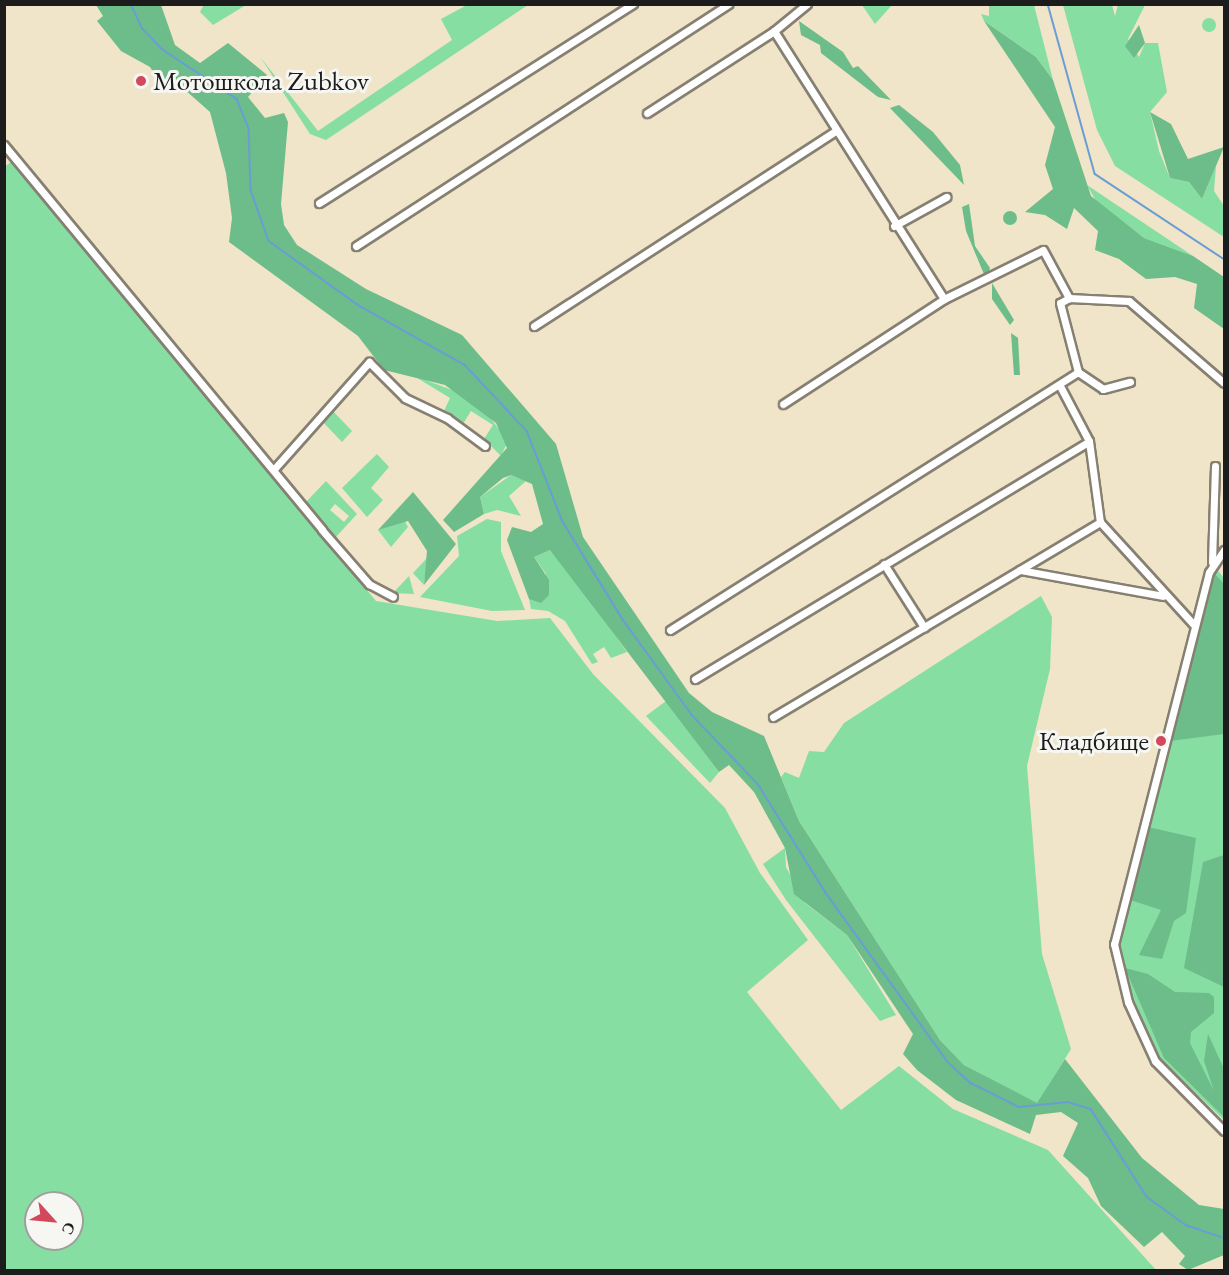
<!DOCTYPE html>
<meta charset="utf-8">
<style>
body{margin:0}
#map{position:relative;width:1229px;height:1275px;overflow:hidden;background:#f0e4c9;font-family:"EB Garamond",serif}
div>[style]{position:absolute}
.green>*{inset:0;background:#86dea3}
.round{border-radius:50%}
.forest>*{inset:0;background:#6cbd89}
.stream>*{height:1.5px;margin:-0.75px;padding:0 0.75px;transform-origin:0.75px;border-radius:0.75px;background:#6a9dd5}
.roads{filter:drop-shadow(2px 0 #868072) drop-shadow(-2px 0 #868072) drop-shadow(0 2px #868072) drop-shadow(0 -2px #868072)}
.minor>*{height:7px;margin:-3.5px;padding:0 3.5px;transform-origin:3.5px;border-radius:3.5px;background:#fff}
.dots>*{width:16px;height:16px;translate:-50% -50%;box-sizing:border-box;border:3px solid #f6f6f2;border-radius:50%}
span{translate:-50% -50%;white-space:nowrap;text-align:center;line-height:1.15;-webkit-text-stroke:6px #f6f6f2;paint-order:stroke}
.poi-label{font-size:27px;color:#1c1c1c}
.left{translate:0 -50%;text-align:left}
.right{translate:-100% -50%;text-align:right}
.frame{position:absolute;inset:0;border:6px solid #1c1c1c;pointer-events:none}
.north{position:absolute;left:24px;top:1191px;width:60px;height:60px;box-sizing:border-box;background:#f6f6f2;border:2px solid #9f9f9c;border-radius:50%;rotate:117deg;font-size:16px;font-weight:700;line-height:24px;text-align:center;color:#1c1c1c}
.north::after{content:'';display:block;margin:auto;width:21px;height:27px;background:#d1495b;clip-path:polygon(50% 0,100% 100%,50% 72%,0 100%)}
</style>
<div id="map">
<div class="green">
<div style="clip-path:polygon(204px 4px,246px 4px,246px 5px,213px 25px,200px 12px)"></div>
<div style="clip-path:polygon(467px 5px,528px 5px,326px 140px,310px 134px,261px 58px,318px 131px,452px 40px,441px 19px)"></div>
<div style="clip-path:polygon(862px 5px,862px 4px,892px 5px,875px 24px)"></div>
<div style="clip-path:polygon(989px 5px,1034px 5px,1053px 80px,1036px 57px,984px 21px,981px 14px,989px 16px)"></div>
<div style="clip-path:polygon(1063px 5px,1112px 5px,1115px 16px,1118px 5px,1145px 5px,1128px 39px,1139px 57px,1145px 43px,1158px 43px,1167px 92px,1150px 112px,1159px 151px,1170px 178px,1189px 182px,1202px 199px,1216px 166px,1214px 191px,1224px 206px,1224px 237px,1115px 166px,1097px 130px)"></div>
<div class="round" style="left:1202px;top:18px;width:14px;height:14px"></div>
<div style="clip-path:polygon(evenodd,11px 162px,376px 601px,497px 621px,550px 618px,593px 674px,725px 808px,760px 873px,808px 940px,747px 992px,841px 1110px,899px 1066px,953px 1109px,1048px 1150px,1156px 1270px,5px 1270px,4px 167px,11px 162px,36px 1203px,72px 1203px,72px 1239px,36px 1239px,36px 1203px)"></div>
<div style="clip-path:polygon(1087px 185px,1193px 256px,1144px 238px,1096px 201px)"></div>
<div style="clip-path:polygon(414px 376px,455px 391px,488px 415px,508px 441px,501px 456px,484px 439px,493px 425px,471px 411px,463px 424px,444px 411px,450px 398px)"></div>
<div style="clip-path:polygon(330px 408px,352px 431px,342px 442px,320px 419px)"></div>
<div style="clip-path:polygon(377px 454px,389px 467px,371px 488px,383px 500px,367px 517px,342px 488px)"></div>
<div style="clip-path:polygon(511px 475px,526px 481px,509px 496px,521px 516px,497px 510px,484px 514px,480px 497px)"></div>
<div style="clip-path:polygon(evenodd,326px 481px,357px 514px,335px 538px,306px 502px,326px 481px,335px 504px,349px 516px,344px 522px,330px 510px,335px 504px)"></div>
<div style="clip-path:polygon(403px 518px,408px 527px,391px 547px,378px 530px)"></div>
<div style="clip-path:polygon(487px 519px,501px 522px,501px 551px,525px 610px,492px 611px,420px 597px,459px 556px,457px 536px)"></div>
<div style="clip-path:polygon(550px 550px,556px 554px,627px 652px,611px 658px,604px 647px,593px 654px,598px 662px,592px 664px,565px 621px,548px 611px,531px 609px,529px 599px,546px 574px,534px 557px)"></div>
<div style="clip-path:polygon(427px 558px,424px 585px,413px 573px)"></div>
<div style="clip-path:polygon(1214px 566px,1224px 578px,1224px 1120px,1160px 1059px,1141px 1027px,1117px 945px)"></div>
<div style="clip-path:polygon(409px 576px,414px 594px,393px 593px)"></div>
<div style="clip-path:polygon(1041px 596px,1052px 617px,1050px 669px,1027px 766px,1042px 954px,1071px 1049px,1037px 1104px,964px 1065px,940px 1040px,799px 821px,781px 777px,785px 772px,799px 778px,809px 751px,824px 752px,844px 723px)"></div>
<div style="clip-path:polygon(666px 701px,719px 772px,710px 783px,646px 716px)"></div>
<div style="clip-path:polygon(785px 848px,786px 867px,805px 903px,847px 935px,896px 1015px,880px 1021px,786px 900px,763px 864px)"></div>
</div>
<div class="forest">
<div style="clip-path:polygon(96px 5px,161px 5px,175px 45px,200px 63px,228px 43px,267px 75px,248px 97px,265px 118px,284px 113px,288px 122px,281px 204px,284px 225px,297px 245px,366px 289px,462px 335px,556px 444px,583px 537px,689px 693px,712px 712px,764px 736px,799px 821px,940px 1040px,964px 1065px,1037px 1103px,1065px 1059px,1142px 1158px,1199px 1205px,1224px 1209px,1224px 1255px,1188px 1270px,1179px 1264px,1185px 1256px,1162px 1232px,1144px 1247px,1101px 1206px,1088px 1178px,1063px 1156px,1078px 1123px,1061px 1112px,1036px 1115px,1030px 1134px,956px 1100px,917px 1070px,903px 1054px,913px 1034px,847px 935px,794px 894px,785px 848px,754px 792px,729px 765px,719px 772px,550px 550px,534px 557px,549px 580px,549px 595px,541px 603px,529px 599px,507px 540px,512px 527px,531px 532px,543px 524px,532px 484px,511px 475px,503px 478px,480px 497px,484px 514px,454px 532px,443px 520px,507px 448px,496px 423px,445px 385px,384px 370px,358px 336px,229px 242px,232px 218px,226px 173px,210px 112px,175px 81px,164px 88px,150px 67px,121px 51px,97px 21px,103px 16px)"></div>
<div style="clip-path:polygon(799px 21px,843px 52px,853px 68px,858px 66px,891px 100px,878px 97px,821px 53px,820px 45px,801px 35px)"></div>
<div style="clip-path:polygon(984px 21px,1036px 57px,1053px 80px,1091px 196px,1144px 238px,1193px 256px,1224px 277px,1224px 329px,1194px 308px,1197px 284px,1175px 277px,1146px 279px,1119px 259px,1095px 250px,1098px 231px,1074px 208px,1067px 229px,1045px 215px,1025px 212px,1053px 189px,1045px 165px,1055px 127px)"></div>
<div style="clip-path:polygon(1139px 25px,1145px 43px,1134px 58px,1125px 46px)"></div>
<div style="clip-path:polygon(899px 105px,933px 132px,960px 165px,964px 185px,890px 108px)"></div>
<div style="clip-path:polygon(1150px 112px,1171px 124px,1188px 159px,1224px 147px,1202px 199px,1189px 182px,1170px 178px)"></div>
<div style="clip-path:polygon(969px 204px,975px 246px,990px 268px,986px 279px,966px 231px,962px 207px)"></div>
<div class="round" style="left:1003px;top:211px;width:14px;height:14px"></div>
<div style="clip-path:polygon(992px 283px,1014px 320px,1010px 325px,992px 299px)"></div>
<div style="clip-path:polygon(1011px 333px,1018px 338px,1020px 375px,1014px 375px)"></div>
<div style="clip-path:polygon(413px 492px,456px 544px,424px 585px,427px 551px,408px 521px,378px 530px)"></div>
<div style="clip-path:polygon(1215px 574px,1224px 584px,1224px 734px,1170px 741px)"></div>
<div style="clip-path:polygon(1148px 827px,1196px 838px,1186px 913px,1174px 921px,1162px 959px,1139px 955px,1161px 910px,1130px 900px)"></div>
<div style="clip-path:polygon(1224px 855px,1224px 987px,1184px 968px,1203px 862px)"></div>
<div style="clip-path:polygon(1125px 968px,1148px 974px,1175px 992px,1209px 993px,1214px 997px,1214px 1013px,1191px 1032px,1190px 1043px,1214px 1091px,1204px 1061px,1208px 1034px,1224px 1069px,1224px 1117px,1164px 1058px)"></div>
</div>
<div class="stream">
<div style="left:131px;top:4px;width:26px;rotate:65deg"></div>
<div style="left:142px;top:28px;width:29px;rotate:46deg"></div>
<div style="left:162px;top:49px;width:90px;rotate:33.7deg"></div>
<div style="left:237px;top:99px;width:32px;rotate:68deg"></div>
<div style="left:249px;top:129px;width:61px;rotate:88.1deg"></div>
<div style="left:251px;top:190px;width:54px;rotate:70.6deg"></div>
<div style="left:269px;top:241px;width:110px;rotate:35.7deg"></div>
<div style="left:358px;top:305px;width:123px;rotate:29.3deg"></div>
<div style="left:465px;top:365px;width:91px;rotate:46.8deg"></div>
<div style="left:527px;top:431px;width:98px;rotate:68.4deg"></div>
<div style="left:563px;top:522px;width:116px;rotate:58.4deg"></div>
<div style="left:624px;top:621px;width:116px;rotate:54.1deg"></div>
<div style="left:692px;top:715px;width:95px;rotate:46.3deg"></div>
<div style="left:758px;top:784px;width:128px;rotate:58deg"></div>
<div style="left:826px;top:893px;width:207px;rotate:54.2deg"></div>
<div style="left:947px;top:1061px;width:33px;rotate:43deg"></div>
<div style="left:971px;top:1083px;width:54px;rotate:26.6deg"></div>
<div style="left:1019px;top:1107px;width:49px;rotate:-5.8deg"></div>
<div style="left:1068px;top:1102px;width:24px;rotate:17deg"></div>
<div style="left:1091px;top:1109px;width:104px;rotate:57.5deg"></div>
<div style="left:1147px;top:1197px;width:48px;rotate:35.7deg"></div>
<div style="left:1186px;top:1225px;width:40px;rotate:18.9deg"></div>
<div style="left:1048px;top:4px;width:176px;rotate:74.5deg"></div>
<div style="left:1095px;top:174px;width:154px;rotate:33.4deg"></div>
</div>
<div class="roads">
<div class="minor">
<div style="left:807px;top:4px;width:43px;rotate:140.7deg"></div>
<div style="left:774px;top:31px;width:317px;rotate:57.6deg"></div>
<div style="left:647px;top:113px;width:151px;rotate:-32.8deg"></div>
<div style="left:4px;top:145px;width:499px;rotate:50.4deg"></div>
<div style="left:322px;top:530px;width:72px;rotate:49deg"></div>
<div style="left:369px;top:584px;width:27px;rotate:28deg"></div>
<div style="left:319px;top:203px;width:372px;rotate:-32.4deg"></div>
<div style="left:894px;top:226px;width:60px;rotate:-29.1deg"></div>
<div style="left:356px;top:246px;width:444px;rotate:-33deg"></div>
<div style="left:1069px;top:298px;width:60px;rotate:2.9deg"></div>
<div style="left:1129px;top:301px;width:125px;rotate:40.8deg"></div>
<div style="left:1069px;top:298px;width:10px;rotate:151deg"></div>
<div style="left:1060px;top:303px;width:71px;rotate:75.4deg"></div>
<div style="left:1078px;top:372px;width:30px;rotate:34deg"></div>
<div style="left:1103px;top:389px;width:28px;rotate:-15deg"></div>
<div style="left:534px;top:326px;width:359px;rotate:-32.9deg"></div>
<div style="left:1060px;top:386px;width:62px;rotate:62.2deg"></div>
<div style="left:783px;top:404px;width:192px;rotate:-33.1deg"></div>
<div style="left:944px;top:299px;width:110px;rotate:-26.3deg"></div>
<div style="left:1043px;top:250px;width:55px;rotate:61.6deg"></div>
<div style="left:275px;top:468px;width:142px;rotate:-48.4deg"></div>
<div style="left:369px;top:362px;width:51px;rotate:45deg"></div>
<div style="left:405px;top:398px;width:47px;rotate:25.5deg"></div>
<div style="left:447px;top:418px;width:47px;rotate:36.4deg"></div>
<div style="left:1224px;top:550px;width:27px;rotate:124deg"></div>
<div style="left:1209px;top:572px;width:384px;rotate:104.3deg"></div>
<div style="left:1114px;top:944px;width:60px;rotate:76.4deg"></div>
<div style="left:1128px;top:1002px;width:65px;rotate:65.4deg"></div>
<div style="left:1155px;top:1061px;width:98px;rotate:45.4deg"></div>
<div style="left:1212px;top:562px;width:96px;rotate:-88.2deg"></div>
<div style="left:884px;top:564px;width:75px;rotate:57.6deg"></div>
<div style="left:1020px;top:570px;width:145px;rotate:10.3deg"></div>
<div style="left:670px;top:630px;width:483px;rotate:-32.3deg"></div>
<div style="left:695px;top:679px;width:460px;rotate:-31.1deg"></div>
<div style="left:1089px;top:441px;width:82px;rotate:82.3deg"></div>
<div style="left:1100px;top:522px;width:139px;rotate:47.6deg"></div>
<div style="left:773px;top:717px;width:381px;rotate:-30.8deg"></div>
</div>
</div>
<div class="dots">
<div style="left:141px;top:81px;background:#d1495b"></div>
<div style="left:1161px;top:741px;background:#d1495b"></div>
</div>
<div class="poi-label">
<span class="left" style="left:153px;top:81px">Мотошкола Zubkov</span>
<span class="right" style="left:1149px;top:741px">Кладбище</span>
</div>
<div class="frame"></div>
<div class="north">С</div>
</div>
